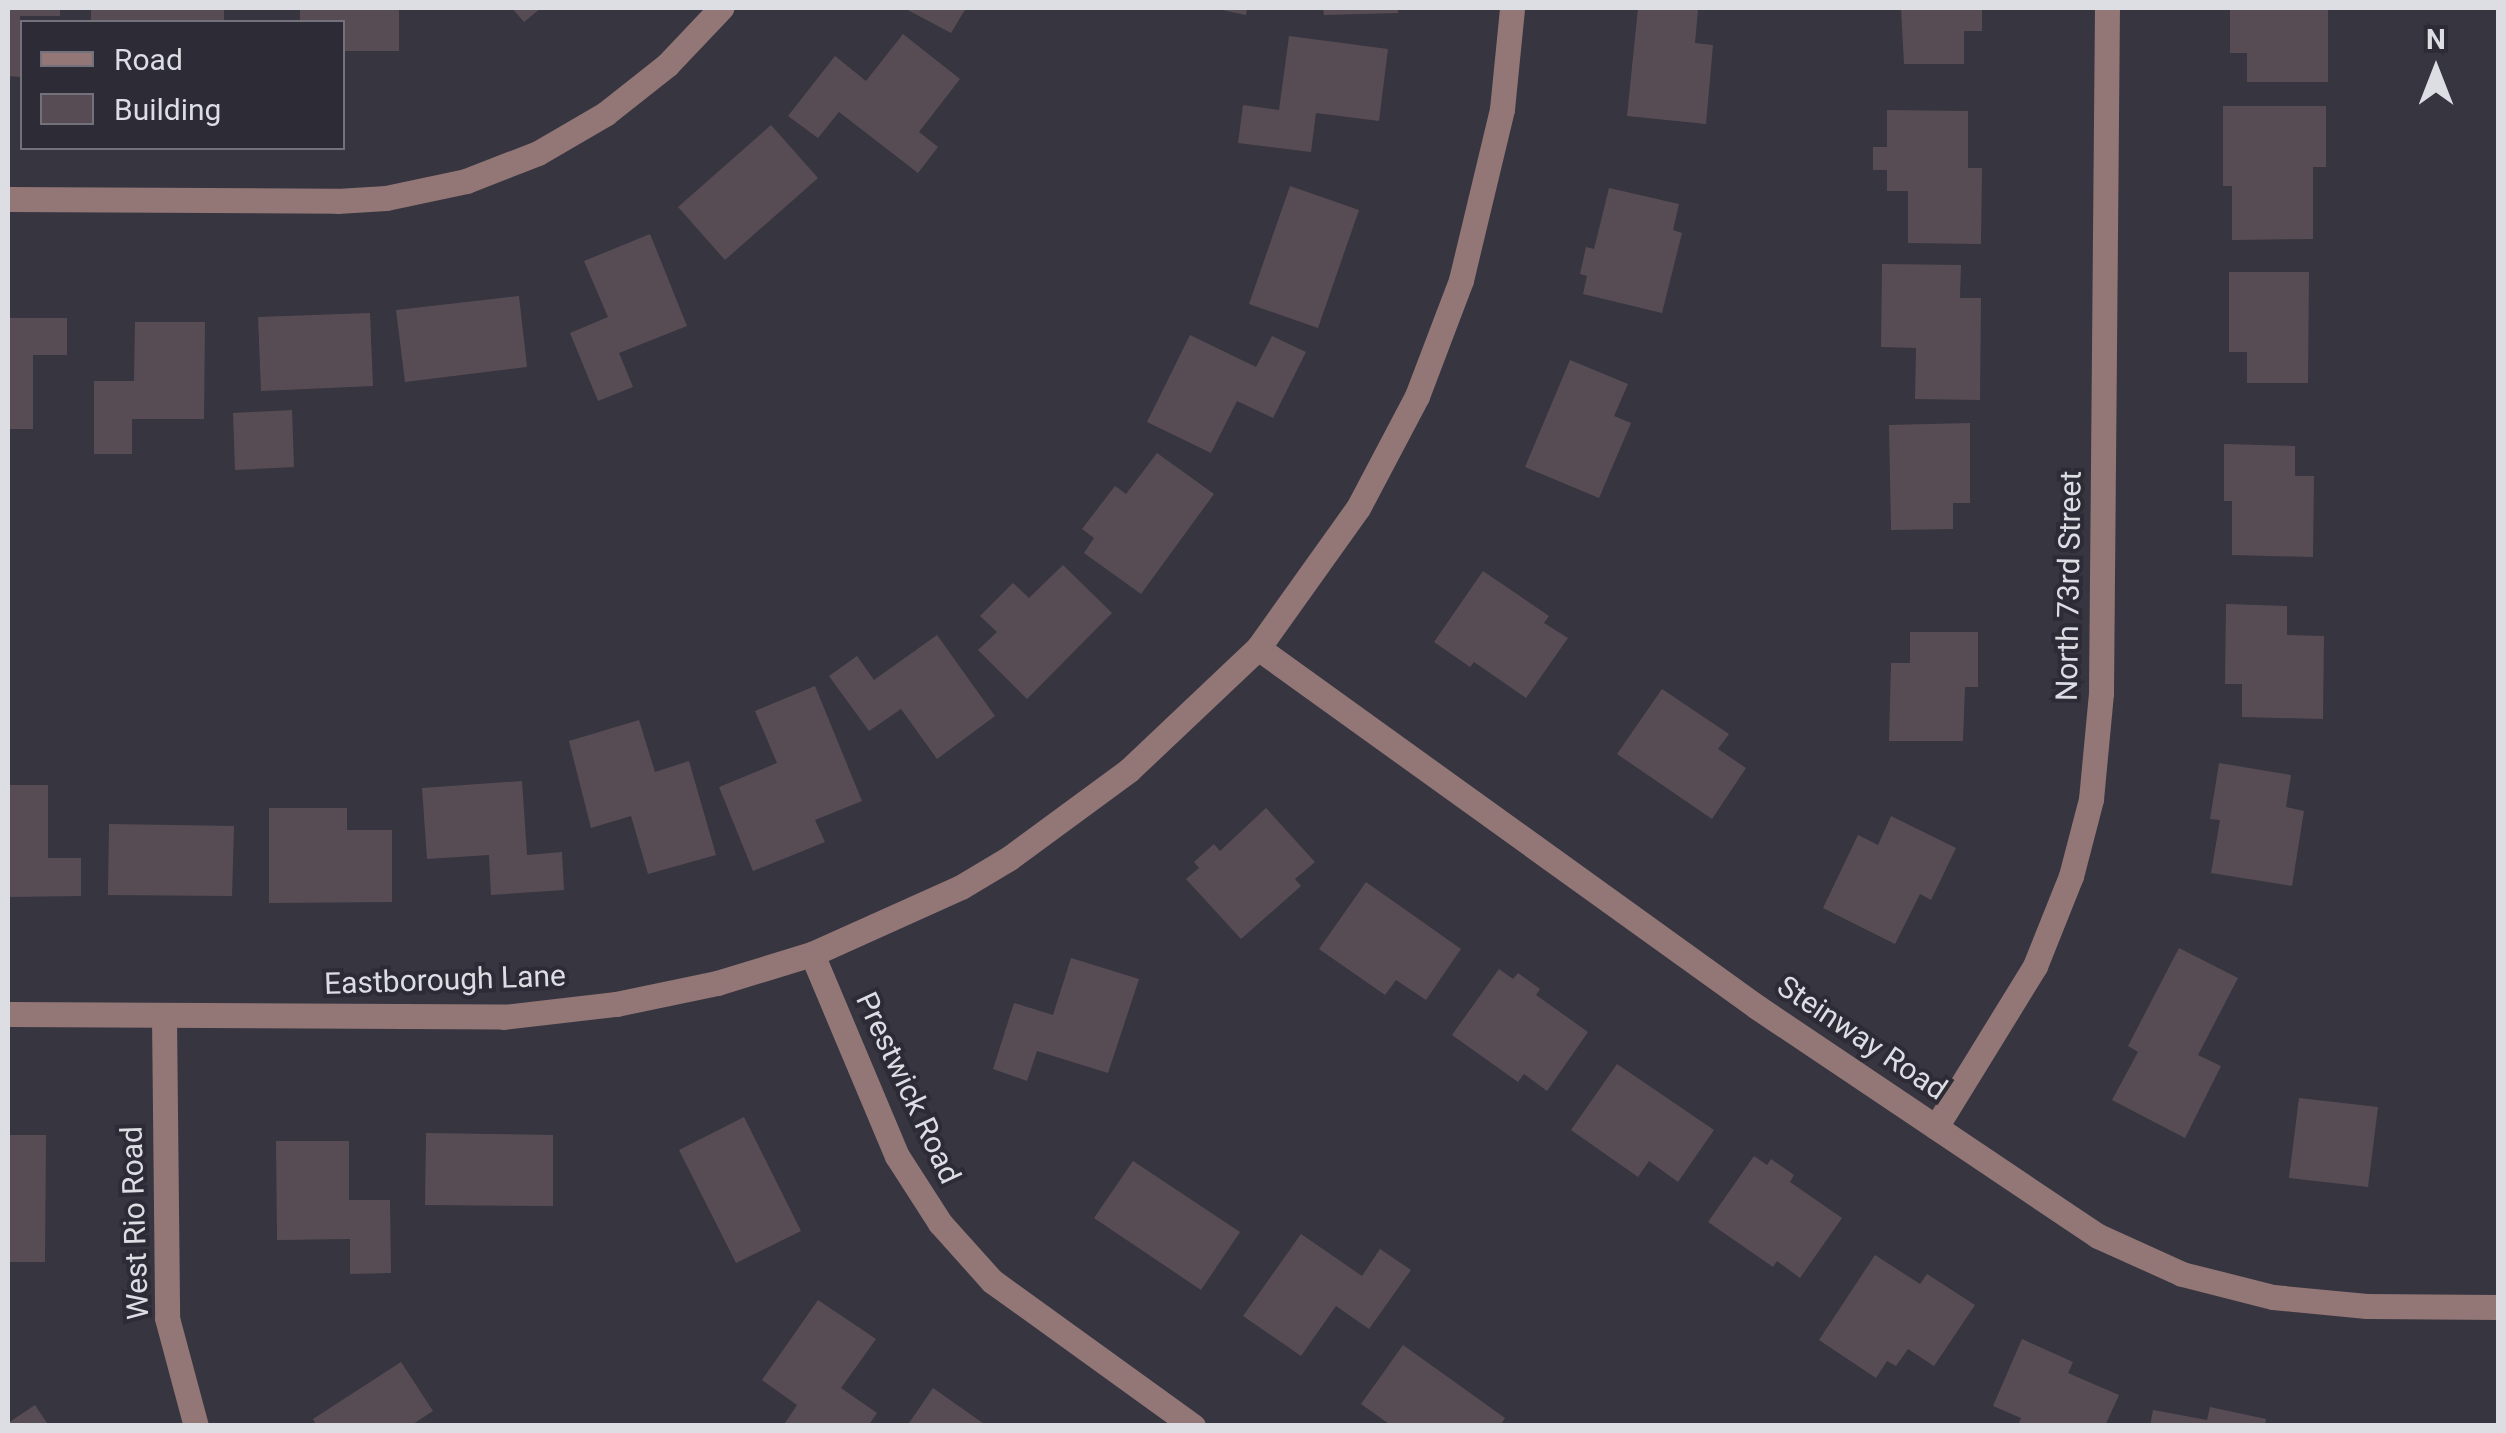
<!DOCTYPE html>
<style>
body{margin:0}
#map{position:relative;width:2506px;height:1433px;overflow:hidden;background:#363540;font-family:Roboto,sans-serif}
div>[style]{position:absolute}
.building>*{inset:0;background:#584c54}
.minor>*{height:25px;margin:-12.5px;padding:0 12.5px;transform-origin:12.5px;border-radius:12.5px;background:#937676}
span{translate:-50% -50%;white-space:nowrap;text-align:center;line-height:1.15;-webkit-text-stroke:8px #2c2b36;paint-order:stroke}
.street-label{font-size:30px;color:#dddde4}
.frame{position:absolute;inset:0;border:10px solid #dddde4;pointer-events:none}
.legend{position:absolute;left:20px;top:20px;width:325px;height:130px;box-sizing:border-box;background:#2c2b36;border:2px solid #73727c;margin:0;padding:12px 18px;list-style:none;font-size:30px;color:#dddde4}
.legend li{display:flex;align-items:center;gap:20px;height:50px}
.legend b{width:50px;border:2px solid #73727c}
.north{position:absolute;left:2386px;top:20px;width:100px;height:100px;-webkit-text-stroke:8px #2c2b36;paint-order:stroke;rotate:0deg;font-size:28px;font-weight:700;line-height:40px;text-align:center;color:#dddde4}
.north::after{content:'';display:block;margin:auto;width:35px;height:45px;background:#dddde4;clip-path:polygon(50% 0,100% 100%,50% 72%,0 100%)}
</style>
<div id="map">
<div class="building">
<div style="clip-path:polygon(8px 8px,60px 8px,60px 16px,20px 16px,20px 77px,8px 76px)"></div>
<div style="clip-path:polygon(91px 8px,224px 8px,224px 22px,91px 22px)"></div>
<div style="clip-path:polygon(300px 8px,399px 8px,399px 51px,342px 51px,342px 22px,300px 22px)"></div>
<div style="clip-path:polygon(512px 8px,541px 8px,524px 22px)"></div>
<div style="clip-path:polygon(904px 8px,966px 8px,951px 33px)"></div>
<div style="clip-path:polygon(1213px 8px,1247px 8px,1246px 15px)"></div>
<div style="clip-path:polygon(1323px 8px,1398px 8px,1398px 13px,1324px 15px)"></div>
<div style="clip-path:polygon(1638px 8px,1698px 10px,1695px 43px,1713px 45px,1706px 124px,1627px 116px)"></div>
<div style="clip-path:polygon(1901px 8px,1982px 8px,1982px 31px,1964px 31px,1964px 64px,1904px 64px)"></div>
<div style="clip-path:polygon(2230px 8px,2328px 8px,2328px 82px,2247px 82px,2247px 53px,2230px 53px)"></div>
<div style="clip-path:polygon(903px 34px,960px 79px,919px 132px,938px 147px,918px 173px,839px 112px,818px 138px,788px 116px,835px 56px,866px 81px)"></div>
<div style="clip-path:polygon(1289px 36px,1388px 49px,1379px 121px,1316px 113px,1311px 152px,1238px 143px,1243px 105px,1279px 110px)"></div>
<div style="clip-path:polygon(2223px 106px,2326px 106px,2326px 167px,2313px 167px,2313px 239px,2232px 240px,2232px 186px,2223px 186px)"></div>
<div style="clip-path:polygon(1887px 110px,1968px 111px,1968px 168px,1982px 168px,1981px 244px,1908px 243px,1908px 191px,1887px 191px,1887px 170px,1873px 170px,1873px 147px,1887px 147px)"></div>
<div style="clip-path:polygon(771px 125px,818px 178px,725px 260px,678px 207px)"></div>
<div style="clip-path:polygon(1290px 186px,1359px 210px,1318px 328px,1249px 304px)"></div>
<div style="clip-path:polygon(1609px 188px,1679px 204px,1673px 230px,1682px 233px,1662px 313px,1583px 294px,1587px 276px,1580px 274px,1586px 247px,1594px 249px)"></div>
<div style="clip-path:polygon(650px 234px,687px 326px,619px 353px,633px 387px,598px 401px,570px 333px,608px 317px,584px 261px)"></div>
<div style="clip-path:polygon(1882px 264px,1961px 265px,1960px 298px,1981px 298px,1980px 400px,1915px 399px,1916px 348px,1881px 347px)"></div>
<div style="clip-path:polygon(2229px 272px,2309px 272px,2308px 383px,2247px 383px,2247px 352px,2229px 352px)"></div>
<div style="clip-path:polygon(519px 296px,527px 367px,405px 382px,396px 310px)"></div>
<div style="clip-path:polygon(370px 313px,373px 386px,261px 391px,258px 317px)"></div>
<div style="clip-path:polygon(8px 318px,67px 318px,67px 355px,33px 355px,33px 429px,8px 429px)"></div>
<div style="clip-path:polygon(135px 322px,205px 322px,204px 419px,132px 419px,132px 454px,94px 454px,94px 381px,134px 381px)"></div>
<div style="clip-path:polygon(1190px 335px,1256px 367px,1272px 336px,1306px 352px,1273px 418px,1237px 401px,1211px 453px,1147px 422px)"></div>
<div style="clip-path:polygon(1570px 360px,1628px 384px,1614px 416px,1631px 423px,1599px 498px,1525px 467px)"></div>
<div style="clip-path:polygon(292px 410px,294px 467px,235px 470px,233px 413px)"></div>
<div style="clip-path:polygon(1970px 423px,1970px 503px,1953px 503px,1953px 529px,1891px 530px,1889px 425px)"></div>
<div style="clip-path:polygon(2224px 444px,2295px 446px,2295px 476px,2314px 476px,2313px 557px,2232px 555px,2232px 501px,2224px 501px)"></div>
<div style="clip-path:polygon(1157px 453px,1214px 494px,1141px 594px,1084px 553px,1094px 538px,1082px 529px,1115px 486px,1126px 494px)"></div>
<div style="clip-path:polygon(1063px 565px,1112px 613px,1027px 699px,978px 650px,997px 632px,980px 616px,1013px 583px,1029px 598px)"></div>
<div style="clip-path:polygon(1483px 571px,1549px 616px,1544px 623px,1568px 638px,1526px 698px,1474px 662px,1470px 667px,1434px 642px)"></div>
<div style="clip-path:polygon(2226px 604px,2287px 606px,2287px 635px,2324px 636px,2323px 719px,2242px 717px,2242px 684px,2225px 684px)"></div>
<div style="clip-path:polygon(1910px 632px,1978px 632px,1978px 687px,1965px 687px,1963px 741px,1889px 741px,1891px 663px,1910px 663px)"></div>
<div style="clip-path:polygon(937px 635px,995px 716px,937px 759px,901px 709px,869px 731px,829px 676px,857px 656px,874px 680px)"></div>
<div style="clip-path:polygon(815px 686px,862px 801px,815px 820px,825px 842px,753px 871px,719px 787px,777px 763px,755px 711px)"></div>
<div style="clip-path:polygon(1662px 689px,1729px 734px,1718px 749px,1746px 768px,1712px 819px,1617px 754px)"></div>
<div style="clip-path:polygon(639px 720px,655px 772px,689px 761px,716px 855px,648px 874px,631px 816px,591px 828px,569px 741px)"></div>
<div style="clip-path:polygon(2219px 763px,2291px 775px,2286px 807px,2304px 811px,2292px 886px,2211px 873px,2220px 820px,2210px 819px)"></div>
<div style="clip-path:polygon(522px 781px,527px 855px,562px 852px,564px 890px,491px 895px,489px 855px,427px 859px,422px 788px)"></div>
<div style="clip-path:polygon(8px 785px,48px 785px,48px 858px,81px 858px,81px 896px,8px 897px)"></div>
<div style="clip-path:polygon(269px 808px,347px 808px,347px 830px,392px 830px,392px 902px,269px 903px)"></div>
<div style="clip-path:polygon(1266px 808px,1315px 862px,1295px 879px,1301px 886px,1241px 939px,1186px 879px,1199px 868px,1194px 862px,1214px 844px,1220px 851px)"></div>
<div style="clip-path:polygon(1891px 816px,1956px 848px,1931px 900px,1920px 894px,1895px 944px,1823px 908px,1858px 835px,1878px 845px)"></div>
<div style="clip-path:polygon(109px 824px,234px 826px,232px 896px,108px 895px)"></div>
<div style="clip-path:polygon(1366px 882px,1461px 949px,1426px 1000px,1396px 980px,1385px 995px,1319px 949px)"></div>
<div style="clip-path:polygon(2179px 948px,2238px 978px,2198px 1055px,2221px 1066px,2185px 1138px,2112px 1100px,2138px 1052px,2128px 1046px)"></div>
<div style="clip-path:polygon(1071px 958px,1139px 979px,1108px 1073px,1037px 1051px,1027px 1081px,993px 1069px,1014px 1003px,1053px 1015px)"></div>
<div style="clip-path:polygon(1499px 969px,1513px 979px,1518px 973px,1540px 989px,1536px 995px,1588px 1032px,1547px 1091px,1524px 1074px,1518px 1082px,1452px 1035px)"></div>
<div style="clip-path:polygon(1617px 1064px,1714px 1130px,1678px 1182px,1649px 1161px,1638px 1177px,1571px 1130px)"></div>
<div style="clip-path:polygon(2299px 1098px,2378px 1107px,2368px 1187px,2289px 1178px)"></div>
<div style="clip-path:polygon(744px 1117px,801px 1231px,736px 1263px,679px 1150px)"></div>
<div style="clip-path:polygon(426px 1133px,553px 1135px,553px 1206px,425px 1205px)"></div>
<div style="clip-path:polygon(8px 1135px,46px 1135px,45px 1262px,8px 1262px)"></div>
<div style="clip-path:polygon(276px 1141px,349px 1141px,349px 1200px,390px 1200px,391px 1273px,350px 1274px,350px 1239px,277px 1240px)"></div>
<div style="clip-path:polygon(1754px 1156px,1767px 1165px,1771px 1159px,1794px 1175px,1790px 1182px,1842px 1218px,1800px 1278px,1777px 1261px,1773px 1267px,1708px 1222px)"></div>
<div style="clip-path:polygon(1133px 1161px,1240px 1232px,1201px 1290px,1094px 1218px)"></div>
<div style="clip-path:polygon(1301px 1234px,1362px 1276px,1380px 1249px,1411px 1270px,1369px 1329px,1336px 1306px,1301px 1356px,1243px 1316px)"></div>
<div style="clip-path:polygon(1875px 1255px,1920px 1284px,1927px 1274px,1975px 1305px,1934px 1366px,1908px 1349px,1896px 1366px,1887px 1361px,1876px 1378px,1819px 1340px)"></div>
<div style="clip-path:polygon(818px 1300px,876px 1339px,841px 1388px,877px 1413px,868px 1426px,783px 1426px,797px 1405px,762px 1380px)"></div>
<div style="clip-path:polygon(2022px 1339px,2073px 1362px,2068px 1373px,2119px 1395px,2105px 1426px,2018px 1426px,2021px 1418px,1993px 1406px)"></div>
<div style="clip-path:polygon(1403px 1345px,1505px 1418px,1500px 1426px,1392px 1426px,1361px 1404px)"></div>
<div style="clip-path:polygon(401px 1362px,433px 1411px,410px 1426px,317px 1426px,313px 1419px)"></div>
<div style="clip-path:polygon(933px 1388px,987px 1426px,907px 1426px)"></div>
<div style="clip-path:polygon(35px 1405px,49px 1426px,8px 1426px,8px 1423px)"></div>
<div style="clip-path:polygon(2210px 1407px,2266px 1419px,2265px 1426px,2150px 1426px,2153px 1410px,2207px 1420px)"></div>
</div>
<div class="minor">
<div style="left:8px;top:199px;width:329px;rotate:0.3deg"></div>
<div style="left:337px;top:201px;width:49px;rotate:-3.5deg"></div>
<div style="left:386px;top:198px;width:82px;rotate:-12deg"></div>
<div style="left:466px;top:181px;width:77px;rotate:-21.3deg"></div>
<div style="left:538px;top:153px;width:78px;rotate:-30.2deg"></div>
<div style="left:605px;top:114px;width:79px;rotate:-38.3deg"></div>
<div style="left:667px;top:65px;width:79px;rotate:-46.5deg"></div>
<div style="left:1258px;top:648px;width:615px;rotate:35.73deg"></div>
<div style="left:1757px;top:1007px;width:411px;rotate:33.9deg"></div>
<div style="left:2098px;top:1236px;width:92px;rotate:24.3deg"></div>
<div style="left:2182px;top:1274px;width:94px;rotate:14.2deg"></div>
<div style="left:2273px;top:1297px;width:94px;rotate:5.5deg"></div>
<div style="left:2367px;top:1306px;width:131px;rotate:0.4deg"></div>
<div style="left:812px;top:954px;width:219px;rotate:67.2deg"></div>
<div style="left:897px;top:1156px;width:80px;rotate:57.3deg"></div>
<div style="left:940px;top:1223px;width:78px;rotate:48.1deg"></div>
<div style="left:992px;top:1281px;width:248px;rotate:35.8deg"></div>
<div style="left:8px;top:1014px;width:495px;rotate:0.3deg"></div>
<div style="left:503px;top:1017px;width:114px;rotate:-6.6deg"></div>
<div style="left:616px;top:1004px;width:103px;rotate:-11.7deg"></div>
<div style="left:717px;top:983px;width:99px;rotate:-17deg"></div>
<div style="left:812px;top:954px;width:163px;rotate:-24.2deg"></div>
<div style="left:961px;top:887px;width:55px;rotate:-30.8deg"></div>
<div style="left:1008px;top:859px;width:150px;rotate:-36.3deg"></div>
<div style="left:1129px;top:770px;width:178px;rotate:-43.4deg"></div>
<div style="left:1258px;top:648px;width:172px;rotate:-54.5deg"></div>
<div style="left:1358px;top:508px;width:127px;rotate:-62.2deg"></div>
<div style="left:1417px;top:396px;width:124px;rotate:-69.2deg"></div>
<div style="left:1461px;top:280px;width:176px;rotate:-76.5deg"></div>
<div style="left:1502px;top:109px;width:101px;rotate:-84.3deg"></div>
<div style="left:164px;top:1016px;width:302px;rotate:89.4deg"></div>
<div style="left:167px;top:1318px;width:112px;rotate:75deg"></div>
<div style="left:1936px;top:1127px;width:189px;rotate:-58.4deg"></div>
<div style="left:2035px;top:966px;width:97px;rotate:-68.2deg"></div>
<div style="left:2071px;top:876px;width:80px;rotate:-75.4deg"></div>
<div style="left:2091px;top:799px;width:106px;rotate:-84.6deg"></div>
<div style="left:2101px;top:693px;width:685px;rotate:-89.5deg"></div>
</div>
<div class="street-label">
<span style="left:2069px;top:586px;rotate:-89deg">North 73rd Street</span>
<span style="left:445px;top:980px;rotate:-2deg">Eastborough Lane</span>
<span style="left:1862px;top:1038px;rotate:34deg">Steinway Road</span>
<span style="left:908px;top:1088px;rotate:65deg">Prestwick Road</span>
<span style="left:135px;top:1223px;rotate:-92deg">West Rio Road</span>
</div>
<div class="frame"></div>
<ul class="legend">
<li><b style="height:12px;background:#937676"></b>Road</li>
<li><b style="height:28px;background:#584c54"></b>Building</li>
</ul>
<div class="north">N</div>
</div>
